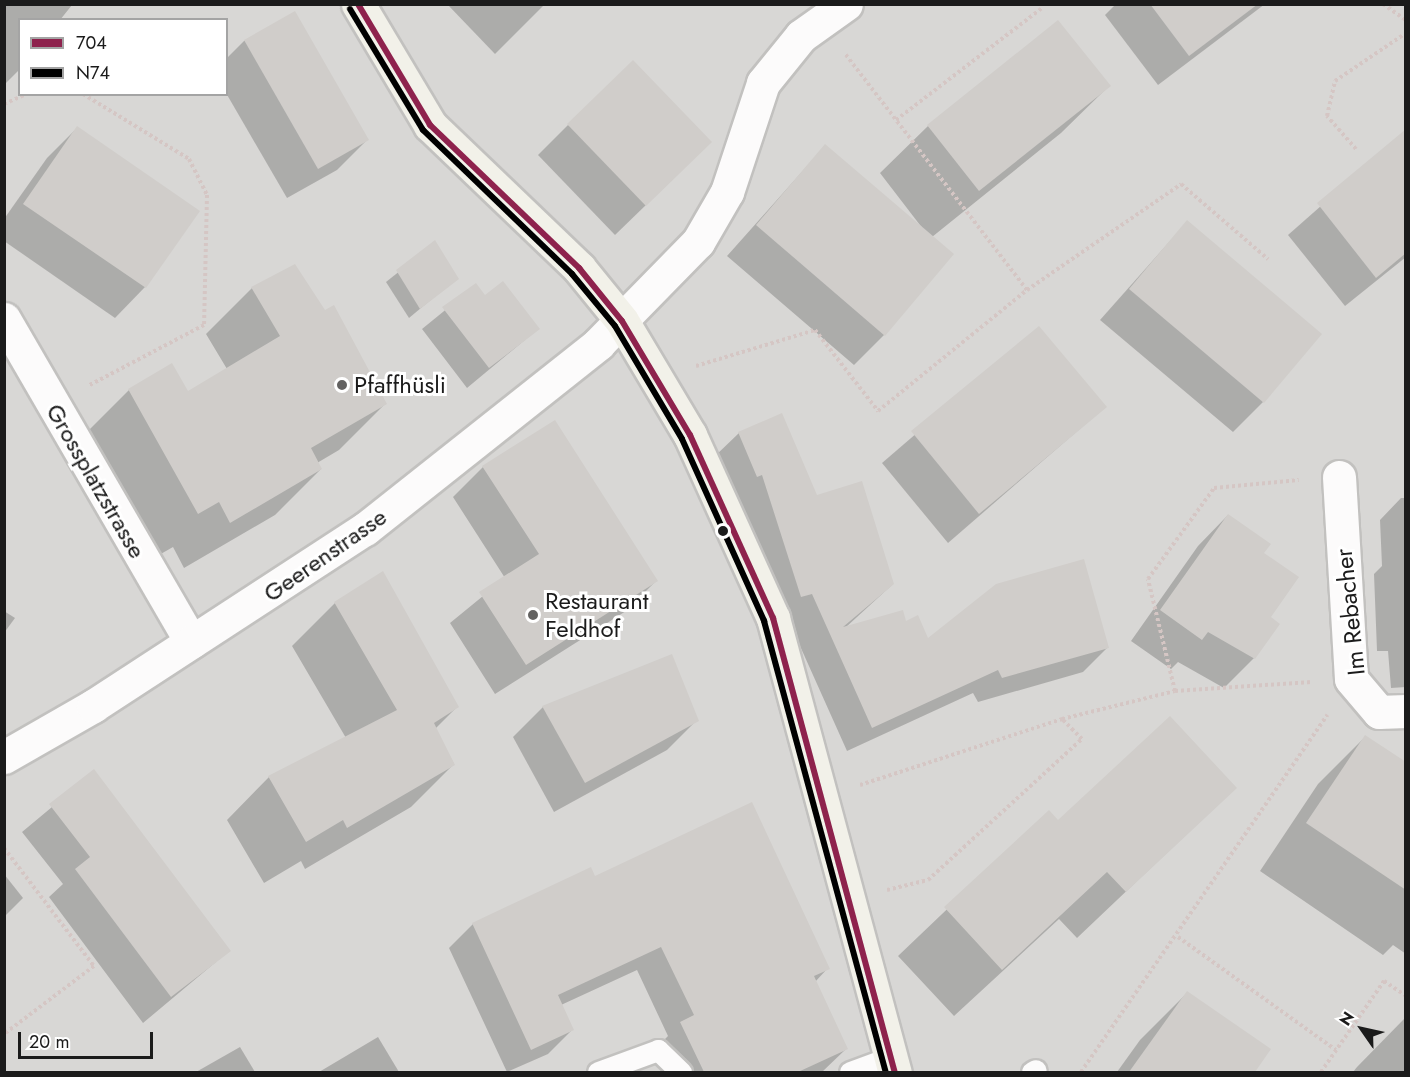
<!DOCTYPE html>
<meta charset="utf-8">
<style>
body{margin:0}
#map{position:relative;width:1410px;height:1077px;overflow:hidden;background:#e9e7e3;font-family:Jost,sans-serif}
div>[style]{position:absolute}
.residential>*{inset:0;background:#d8d7d5}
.shadow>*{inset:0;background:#0003}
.building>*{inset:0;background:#d0cdca}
.path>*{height:4px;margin-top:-2px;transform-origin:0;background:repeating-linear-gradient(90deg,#d5c6c4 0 3px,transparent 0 6px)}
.roads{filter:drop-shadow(2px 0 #c2c1bf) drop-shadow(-2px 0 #c2c1bf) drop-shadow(0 2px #c2c1bf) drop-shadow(0 -2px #c2c1bf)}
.lane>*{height:21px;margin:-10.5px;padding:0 10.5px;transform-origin:10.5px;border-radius:10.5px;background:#fcfbfb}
.street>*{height:33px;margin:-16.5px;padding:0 16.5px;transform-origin:16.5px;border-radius:16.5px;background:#fcfbfb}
.secondary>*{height:33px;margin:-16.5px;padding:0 16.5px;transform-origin:16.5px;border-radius:16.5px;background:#f2f1e9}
.bus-1>*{height:6px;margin:-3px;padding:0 3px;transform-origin:3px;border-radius:3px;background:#8e224d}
.bus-2>*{height:6px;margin:-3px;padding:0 3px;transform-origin:3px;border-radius:3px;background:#000}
.dots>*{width:16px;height:16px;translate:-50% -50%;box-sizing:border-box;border:3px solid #fff;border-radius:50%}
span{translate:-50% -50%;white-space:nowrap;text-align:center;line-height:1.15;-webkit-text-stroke:6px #fff;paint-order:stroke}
.poi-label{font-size:24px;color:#1b1b1b}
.left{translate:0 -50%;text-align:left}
.street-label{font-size:24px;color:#1b1b1b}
.frame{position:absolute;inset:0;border:6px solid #1b1b1b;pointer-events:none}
.legend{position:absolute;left:18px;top:18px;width:210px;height:78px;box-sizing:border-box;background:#fff;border:2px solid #a4a4a4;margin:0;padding:8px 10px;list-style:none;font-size:18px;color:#1b1b1b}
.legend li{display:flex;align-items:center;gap:12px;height:30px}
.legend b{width:30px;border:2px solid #a4a4a4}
.north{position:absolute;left:1332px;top:999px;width:60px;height:60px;-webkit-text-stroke:4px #fff;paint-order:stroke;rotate:304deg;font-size:16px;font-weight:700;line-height:24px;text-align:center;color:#1b1b1b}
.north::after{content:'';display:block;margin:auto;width:21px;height:27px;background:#1b1b1b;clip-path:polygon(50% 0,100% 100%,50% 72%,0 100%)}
.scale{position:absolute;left:18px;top:1032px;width:135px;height:27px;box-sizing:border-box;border:3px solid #1b1b1b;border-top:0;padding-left:8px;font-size:18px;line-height:21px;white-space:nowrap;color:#1b1b1b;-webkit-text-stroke:4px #fff;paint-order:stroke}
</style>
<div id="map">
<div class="residential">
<div style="clip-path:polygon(evenodd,5px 5px,1405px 5px,1405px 1072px,5px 1072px,5px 5px,20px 20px,226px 20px,226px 94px,20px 94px,20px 20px)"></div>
</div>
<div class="shadow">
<div style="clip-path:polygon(4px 4px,72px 5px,60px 20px,20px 20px,20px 69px,4px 85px)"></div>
<div style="clip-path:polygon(447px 4px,545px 4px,495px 54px)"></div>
<div style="clip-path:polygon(1116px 4px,1265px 4px,1158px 85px,1105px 15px)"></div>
<div style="clip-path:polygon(294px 13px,367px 140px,337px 170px,287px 198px,226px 93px,226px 59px,244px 41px)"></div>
<div style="clip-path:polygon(1058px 23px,1109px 86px,1061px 133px,932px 237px,884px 335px,854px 365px,727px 256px,825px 146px,923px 229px,880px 173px,928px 126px)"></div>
<div style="clip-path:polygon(568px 125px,680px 172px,615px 235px,538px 155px)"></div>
<div style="clip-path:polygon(77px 128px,198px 212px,145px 287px,115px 318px,4px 241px,4px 219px,47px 158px)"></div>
<div style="clip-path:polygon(1406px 131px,1406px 257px,1345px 306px,1288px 235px)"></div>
<div style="clip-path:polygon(1187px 222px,1263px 402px,1233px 432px,1100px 320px)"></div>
<div style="clip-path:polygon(435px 243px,457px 278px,409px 318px,386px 282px)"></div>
<div style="clip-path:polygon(476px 285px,484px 297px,538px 329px,467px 388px,422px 329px)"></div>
<div style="clip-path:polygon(252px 288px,385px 404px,339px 450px,317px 463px,321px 469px,275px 515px,184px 568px,173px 547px,152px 559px,83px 436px,129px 390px,187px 393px,227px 369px,206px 334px)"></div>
<div style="clip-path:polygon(1039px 328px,1105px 407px,948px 543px,882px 463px)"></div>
<div style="clip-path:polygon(739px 433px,816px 497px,893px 584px,845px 628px,905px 623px,927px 641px,1108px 647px,1083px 672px,978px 702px,973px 693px,847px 751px,787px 617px,777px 620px,738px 498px,732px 500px,714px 457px)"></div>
<div style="clip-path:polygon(483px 467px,656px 581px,626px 611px,495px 694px,450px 623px,505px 578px,453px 497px)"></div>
<div style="clip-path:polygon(1401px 498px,1406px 498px,1406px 687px,1391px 688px,1388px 651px,1377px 651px,1374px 574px,1382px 566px,1380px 520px)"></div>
<div style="clip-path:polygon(1228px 515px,1262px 553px,1269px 618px,1254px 658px,1224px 688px,1178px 662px,1171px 669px,1131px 641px,1198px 546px)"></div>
<div style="clip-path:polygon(382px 573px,457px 707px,435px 729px,454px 764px,411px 807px,305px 869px,301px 861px,264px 883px,227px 820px,269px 777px,346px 738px,292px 646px,335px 603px)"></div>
<div style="clip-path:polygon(4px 611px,15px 618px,4px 633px)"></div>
<div style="clip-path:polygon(543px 707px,697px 720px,667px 750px,554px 812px,513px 737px)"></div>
<div style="clip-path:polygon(1365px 737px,1406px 764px,1406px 954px,1393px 945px,1383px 955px,1260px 871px,1318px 784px)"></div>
<div style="clip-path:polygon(94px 772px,229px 951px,143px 1023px,49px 897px,63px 884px,22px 832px)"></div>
<div style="clip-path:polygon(1235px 788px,1077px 938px,1059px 919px,954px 1016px,898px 956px,1049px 812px,1058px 822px)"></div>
<div style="clip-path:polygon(4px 874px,23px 898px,4px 917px)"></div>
<div style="clip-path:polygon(594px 878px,828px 968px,815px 982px,846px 1049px,822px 1072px,669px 1072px,657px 1047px,668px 1036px,637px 970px,561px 1005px,572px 1030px,548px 1054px,507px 1072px,449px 948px,473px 924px)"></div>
<div style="clip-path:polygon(1187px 993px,1269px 1050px,1253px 1072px,1117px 1072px,1140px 1040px)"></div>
<div style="clip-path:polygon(1404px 1019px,1406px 1072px,1353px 1072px,1357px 1067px)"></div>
<div style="clip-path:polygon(378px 1037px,399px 1072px,319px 1072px)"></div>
<div style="clip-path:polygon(240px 1047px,255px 1072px,196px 1072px)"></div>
</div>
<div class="building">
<div style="clip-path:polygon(1150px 4px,1258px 4px,1189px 56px)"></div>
<div style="clip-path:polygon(295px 11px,369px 140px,318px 169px,244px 40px)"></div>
<div style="clip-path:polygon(1058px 20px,1111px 86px,979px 191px,927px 125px)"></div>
<div style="clip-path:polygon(633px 60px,712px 142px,646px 206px,567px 124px)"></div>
<div style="clip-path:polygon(77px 126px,200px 211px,146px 288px,23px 204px)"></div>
<div style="clip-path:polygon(1406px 129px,1406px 253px,1376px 278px,1317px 203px)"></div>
<div style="clip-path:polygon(825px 144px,954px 254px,885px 336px,756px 225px)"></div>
<div style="clip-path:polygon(1187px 220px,1322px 334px,1264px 403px,1129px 289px)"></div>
<div style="clip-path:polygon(435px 240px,459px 279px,420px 309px,396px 270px)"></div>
<div style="clip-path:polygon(295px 264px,325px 310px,334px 305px,387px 404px,311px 448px,322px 469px,230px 523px,219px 502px,198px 514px,128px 389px,172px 363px,188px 391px,280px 336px,251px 287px)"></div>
<div style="clip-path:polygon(503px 281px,540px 329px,489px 368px,442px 307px,476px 283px,485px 295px)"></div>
<div style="clip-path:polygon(1039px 326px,1107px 407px,979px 514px,911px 431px)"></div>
<div style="clip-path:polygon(782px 413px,817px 495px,862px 481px,894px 584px,843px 627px,903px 610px,906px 621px,918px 615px,928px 638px,996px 584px,1084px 559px,1109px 648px,1002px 678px,998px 670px,872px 728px,812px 594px,801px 597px,762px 475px,757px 477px,738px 432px)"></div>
<div style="clip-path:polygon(555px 420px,658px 581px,526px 665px,479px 592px,539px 554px,482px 466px)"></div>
<div style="clip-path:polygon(1228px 514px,1271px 544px,1264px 553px,1299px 577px,1271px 617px,1280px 624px,1255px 659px,1208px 632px,1202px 640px,1160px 610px)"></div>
<div style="clip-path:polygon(383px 571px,459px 707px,434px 723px,455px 765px,347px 828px,343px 820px,306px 842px,268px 776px,397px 710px,334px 602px)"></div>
<div style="clip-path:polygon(672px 654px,699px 721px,585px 783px,542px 706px)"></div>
<div style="clip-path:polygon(1170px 716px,1237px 788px,1126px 892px,1107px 872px,1002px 970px,944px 907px,1049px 810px,1058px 820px)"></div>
<div style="clip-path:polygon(1365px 735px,1406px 762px,1406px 890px,1306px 823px)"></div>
<div style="clip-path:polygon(94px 769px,231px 951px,171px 997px,75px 869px,90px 857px,49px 804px)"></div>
<div style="clip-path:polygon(752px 802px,830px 969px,814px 976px,848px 1049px,798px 1072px,704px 1072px,680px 1022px,694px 1015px,661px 947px,558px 995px,574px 1030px,531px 1050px,472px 923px,591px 867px,595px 876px)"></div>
<div style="clip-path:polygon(1187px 991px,1271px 1049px,1255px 1072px,1129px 1072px)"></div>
</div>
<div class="path">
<div style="left:1383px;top:4px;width:28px;rotate:35deg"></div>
<div style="left:83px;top:94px;width:124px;rotate:31.5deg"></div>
<div style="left:189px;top:159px;width:40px;rotate:63.4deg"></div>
<div style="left:207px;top:195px;width:130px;rotate:91.3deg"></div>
<div style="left:204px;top:325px;width:131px;rotate:152.3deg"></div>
<div style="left:4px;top:104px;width:24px;rotate:-24deg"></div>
<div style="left:896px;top:120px;width:184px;rotate:-37.5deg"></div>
<div style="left:1356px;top:149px;width:44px;rotate:-131.3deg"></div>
<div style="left:1327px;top:116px;width:36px;rotate:-77deg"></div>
<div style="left:1335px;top:81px;width:86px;rotate:-34.1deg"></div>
<div style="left:1027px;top:290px;width:187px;rotate:-34.5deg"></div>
<div style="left:1181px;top:184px;width:115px;rotate:40.8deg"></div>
<div style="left:696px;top:366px;width:124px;rotate:-16.8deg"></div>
<div style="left:815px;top:330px;width:103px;rotate:52.1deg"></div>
<div style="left:878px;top:411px;width:192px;rotate:-39.1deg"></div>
<div style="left:1027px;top:290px;width:298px;rotate:-127.6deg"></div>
<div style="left:1175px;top:691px;width:115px;rotate:-103.6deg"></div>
<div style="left:1148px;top:579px;width:112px;rotate:-54deg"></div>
<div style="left:1214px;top:488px;width:85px;rotate:-5.4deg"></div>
<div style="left:860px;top:785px;width:213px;rotate:-18.1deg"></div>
<div style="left:1062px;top:719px;width:116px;rotate:-13.9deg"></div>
<div style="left:1175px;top:691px;width:137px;rotate:-3.8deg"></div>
<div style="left:4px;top:848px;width:148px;rotate:52.7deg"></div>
<div style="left:94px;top:966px;width:113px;rotate:142.9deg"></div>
<div style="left:887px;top:890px;width:42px;rotate:-13.7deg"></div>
<div style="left:928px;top:880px;width:209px;rotate:-42.5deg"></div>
<div style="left:1082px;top:739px;width:28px;rotate:-135deg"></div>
<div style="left:1178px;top:937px;width:194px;rotate:35.6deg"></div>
<div style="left:1081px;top:1072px;width:434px;rotate:-55.4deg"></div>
<div style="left:1321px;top:1072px;width:111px;rotate:-55.3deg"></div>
<div style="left:1384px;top:981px;width:27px;rotate:34deg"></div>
</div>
<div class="roads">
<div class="lane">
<div style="left:598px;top:1072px;width:64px;rotate:-20.1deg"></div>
<div style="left:658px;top:1050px;width:32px;rotate:44deg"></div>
<div style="left:850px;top:1072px;width:44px;rotate:-20.1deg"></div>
<div style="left:1032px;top:1072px;width:4px;rotate:-27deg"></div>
</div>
<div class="street">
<div style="left:4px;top:319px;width:373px;rotate:59.9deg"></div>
<div style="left:1339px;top:477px;width:202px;rotate:86.6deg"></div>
<div style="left:1351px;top:679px;width:43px;rotate:49.7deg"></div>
<div style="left:1379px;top:712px;width:27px;rotate:-2deg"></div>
<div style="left:4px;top:757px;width:103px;rotate:-29.8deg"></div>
<div style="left:93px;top:706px;width:325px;rotate:-33.1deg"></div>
<div style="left:365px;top:529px;width:298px;rotate:-38.4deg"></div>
<div style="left:598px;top:344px;width:143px;rotate:-45.6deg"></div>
<div style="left:698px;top:242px;width:58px;rotate:-59.9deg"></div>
<div style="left:727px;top:192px;width:115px;rotate:-71.7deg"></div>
<div style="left:763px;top:83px;width:60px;rotate:-51deg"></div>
<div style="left:801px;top:36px;width:55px;rotate:-35.4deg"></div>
</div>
<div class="secondary">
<div style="left:358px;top:4px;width:141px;rotate:59.2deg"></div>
<div style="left:430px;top:125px;width:207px;rotate:43.8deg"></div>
<div style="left:579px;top:268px;width:68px;rotate:50.9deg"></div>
<div style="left:622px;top:321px;width:133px;rotate:59.2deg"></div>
<div style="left:690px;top:435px;width:201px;rotate:65.6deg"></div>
<div style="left:773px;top:618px;width:470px;rotate:75deg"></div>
</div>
</div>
<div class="bus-1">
<div style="left:358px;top:4px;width:141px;rotate:59.2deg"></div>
<div style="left:430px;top:125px;width:207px;rotate:43.8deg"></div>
<div style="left:579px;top:268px;width:68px;rotate:50.9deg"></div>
<div style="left:622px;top:321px;width:133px;rotate:59.2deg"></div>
<div style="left:690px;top:435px;width:201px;rotate:65.6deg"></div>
<div style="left:773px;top:618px;width:470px;rotate:75deg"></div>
</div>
<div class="bus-2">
<div style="left:350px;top:9px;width:141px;rotate:58.9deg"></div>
<div style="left:423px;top:130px;width:207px;rotate:44deg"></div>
<div style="left:572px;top:274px;width:67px;rotate:50.4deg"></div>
<div style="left:615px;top:326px;width:131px;rotate:59.3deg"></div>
<div style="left:682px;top:439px;width:200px;rotate:65.7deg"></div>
<div style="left:764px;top:621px;width:467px;rotate:74.9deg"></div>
</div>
<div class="dots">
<div style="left:342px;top:385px;background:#636261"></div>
<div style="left:723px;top:531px;background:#1b1b1b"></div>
<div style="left:533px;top:615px;background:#636261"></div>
</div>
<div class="poi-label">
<span class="left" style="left:354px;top:385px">Pfaffhüsli</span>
<span class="left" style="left:545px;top:615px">Restaurant<br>Feldhof</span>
</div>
<div class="street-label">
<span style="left:96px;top:481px;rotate:60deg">Grossplatzstrasse</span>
<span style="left:325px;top:555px;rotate:-35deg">Geerenstrasse</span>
<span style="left:1350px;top:612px;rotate:-96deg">Im Rebacher</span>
</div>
<div class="frame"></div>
<ul class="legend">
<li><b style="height:8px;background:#8e224d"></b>704</li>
<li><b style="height:8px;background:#000"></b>N74</li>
</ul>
<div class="north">N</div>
<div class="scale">20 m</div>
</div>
